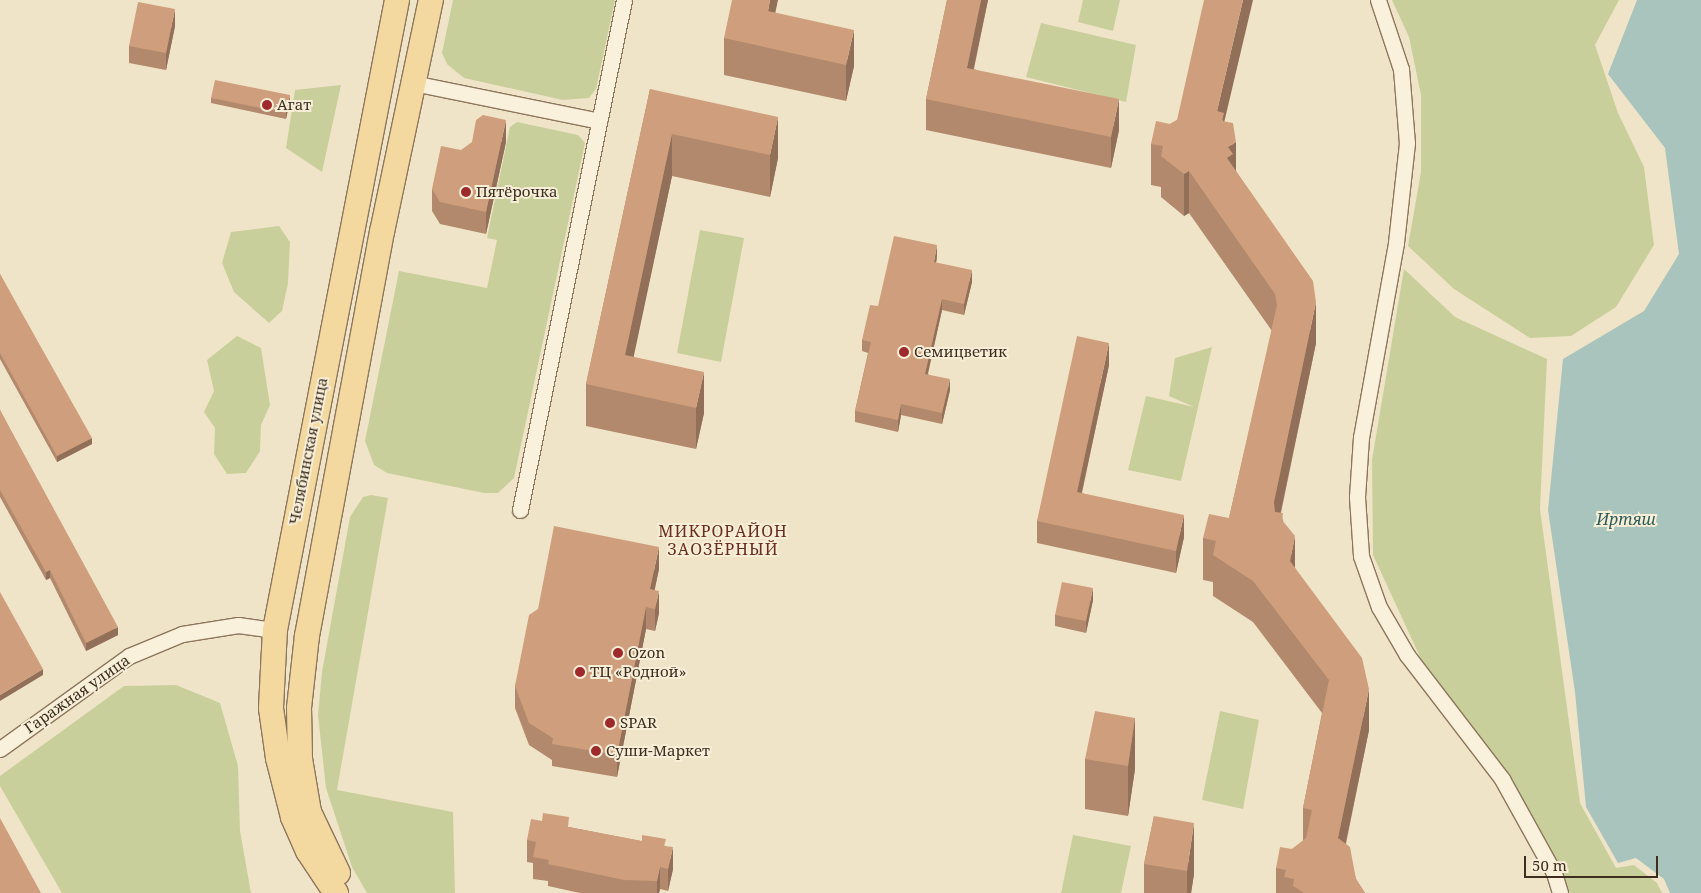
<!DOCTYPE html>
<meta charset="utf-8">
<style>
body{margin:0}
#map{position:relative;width:1701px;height:893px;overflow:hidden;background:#f0e4c8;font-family:"Noto Serif",serif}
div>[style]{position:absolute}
.green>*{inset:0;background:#c9cf9b}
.water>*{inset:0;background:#a9c4bc}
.roads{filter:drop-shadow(1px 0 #8d765c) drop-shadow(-1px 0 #8d765c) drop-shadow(0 1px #8d765c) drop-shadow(0 -1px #8d765c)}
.minor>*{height:15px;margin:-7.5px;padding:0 7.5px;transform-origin:7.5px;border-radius:7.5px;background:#faf1dc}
.primary>*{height:24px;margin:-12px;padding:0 12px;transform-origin:12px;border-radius:12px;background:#f3d9a0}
.wall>*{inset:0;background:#b2896c}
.shaded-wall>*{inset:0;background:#916f58}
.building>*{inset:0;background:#cf9f7d}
.dots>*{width:14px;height:14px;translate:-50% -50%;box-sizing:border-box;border:2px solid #f7eed8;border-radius:50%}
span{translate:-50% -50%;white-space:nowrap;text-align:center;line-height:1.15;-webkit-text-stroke:4px #f7eed8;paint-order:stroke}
.poi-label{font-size:15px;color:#3d2e20}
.left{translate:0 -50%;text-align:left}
.street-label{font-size:15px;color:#3d2e20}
.water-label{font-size:16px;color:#2f5d5a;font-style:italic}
.neighbourhood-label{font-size:16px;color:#6b2e1e;letter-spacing:1px}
.scale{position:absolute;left:1524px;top:856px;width:134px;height:22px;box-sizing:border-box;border:2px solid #3d2e20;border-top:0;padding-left:6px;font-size:15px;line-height:18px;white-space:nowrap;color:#3d2e20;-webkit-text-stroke:4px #f7eed8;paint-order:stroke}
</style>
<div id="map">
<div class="green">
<div style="clip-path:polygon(453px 0,615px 0,596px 89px,589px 98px,563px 100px,464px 78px,447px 64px,442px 53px)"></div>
<div style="clip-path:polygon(1083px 0,1120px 0,1113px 31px,1078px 22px)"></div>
<div style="clip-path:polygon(1392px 0,1619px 0,1595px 45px,1618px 113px,1644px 167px,1654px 245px,1616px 307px,1571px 336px,1530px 338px,1454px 289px,1408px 246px,1421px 172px,1421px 95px,1409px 37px)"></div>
<div style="clip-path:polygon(1041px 23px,1136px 45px,1126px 102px,1026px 77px)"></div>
<div style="clip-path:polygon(341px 85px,322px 172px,286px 148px,295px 90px)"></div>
<div style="clip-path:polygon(517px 122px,578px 135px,585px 143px,514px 478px,498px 493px,484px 493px,387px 473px,374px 465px,365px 441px,399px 271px,487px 288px,497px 240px,487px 238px,510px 127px)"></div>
<div style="clip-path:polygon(279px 226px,290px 242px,288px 283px,282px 311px,269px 323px,234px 292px,222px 263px,231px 232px)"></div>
<div style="clip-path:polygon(700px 230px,744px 238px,721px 362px,677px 353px)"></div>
<div style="clip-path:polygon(1404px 269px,1455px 317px,1547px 359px,1540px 509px,1580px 803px,1616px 868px,1634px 865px,1657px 883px,1662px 893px,1568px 893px,1550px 847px,1514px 787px,1421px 659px,1373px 555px,1372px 460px)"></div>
<div style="clip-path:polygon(237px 336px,261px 348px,270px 405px,261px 425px,260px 451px,246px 473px,227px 474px,214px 454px,215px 428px,204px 412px,214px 391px,207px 360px)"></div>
<div style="clip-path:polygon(1212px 347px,1181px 481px,1128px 470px,1146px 396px,1194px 407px,1169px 396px,1175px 358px)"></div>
<div style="clip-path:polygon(371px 495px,388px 498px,337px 790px,453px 812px,455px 893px,367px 893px,352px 867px,326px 788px,318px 715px,322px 672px,350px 517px,363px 497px)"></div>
<div style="clip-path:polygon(176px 685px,220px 703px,238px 766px,240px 831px,251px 893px,62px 893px,0 786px,0 776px,124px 686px)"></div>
<div style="clip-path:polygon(1220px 711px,1259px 720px,1243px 809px,1202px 800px)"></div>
<div style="clip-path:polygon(1073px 835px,1131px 846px,1121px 893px,1061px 893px)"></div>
</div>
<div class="water">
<div style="clip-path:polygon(1637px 0,1701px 0,1701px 893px,1670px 893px,1664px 879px,1636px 858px,1618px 863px,1586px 807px,1575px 692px,1548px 510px,1563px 359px,1644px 311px,1679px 254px,1665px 148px,1608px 74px)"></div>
</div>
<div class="roads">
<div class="minor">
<div style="left:1378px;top:0;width:73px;rotate:71.6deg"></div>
<div style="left:1401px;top:69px;width:74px;rotate:85.4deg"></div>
<div style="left:1407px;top:143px;width:101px;rotate:96.3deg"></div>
<div style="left:1396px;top:243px;width:197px;rotate:100.2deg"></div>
<div style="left:1361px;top:437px;width:60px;rotate:93.8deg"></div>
<div style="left:1357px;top:497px;width:59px;rotate:86.1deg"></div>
<div style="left:1361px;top:556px;width:54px;rotate:70.6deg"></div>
<div style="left:1379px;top:607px;width:56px;rotate:59.7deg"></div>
<div style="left:1407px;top:655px;width:156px;rotate:52.5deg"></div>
<div style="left:1502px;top:779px;width:107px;rotate:61deg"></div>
<div style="left:1554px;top:873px;width:21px;rotate:73deg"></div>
<div style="left:413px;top:83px;width:190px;rotate:11.5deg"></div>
<div style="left:520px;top:510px;width:520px;rotate:-78.47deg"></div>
<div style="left:0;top:749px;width:159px;rotate:-35.8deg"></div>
<div style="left:129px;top:656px;width:57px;rotate:-22.5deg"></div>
<div style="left:182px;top:634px;width:57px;rotate:-9.1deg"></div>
<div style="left:238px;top:625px;width:37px;rotate:8deg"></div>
</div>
<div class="primary">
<div style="left:338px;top:873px;width:68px;rotate:-115.4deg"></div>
<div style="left:309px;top:812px;width:54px;rotate:-99.6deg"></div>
<div style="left:300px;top:759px;width:51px;rotate:-91.1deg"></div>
<div style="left:299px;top:708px;width:72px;rotate:-83.7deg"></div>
<div style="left:307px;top:636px;width:411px;rotate:-79.5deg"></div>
<div style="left:382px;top:232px;width:237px;rotate:-78.1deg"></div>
<div style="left:336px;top:893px;width:50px;rotate:-123.7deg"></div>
<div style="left:308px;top:851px;width:37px;rotate:-114deg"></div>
<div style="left:293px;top:817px;width:61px;rotate:-104.3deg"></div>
<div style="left:278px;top:758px;width:50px;rotate:-98deg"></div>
<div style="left:271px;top:708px;width:78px;rotate:-87.1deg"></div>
<div style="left:275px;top:630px;width:642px;rotate:-79.04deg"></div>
</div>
</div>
<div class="wall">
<div style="clip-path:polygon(947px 0,988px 0,974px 69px,1119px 130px,1111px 168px,926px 130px,926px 99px)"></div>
<div style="clip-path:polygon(776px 13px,854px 66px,846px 101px,724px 75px,724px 38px)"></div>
<div style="clip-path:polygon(175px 26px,166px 70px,129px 63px,129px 46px)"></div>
<div style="clip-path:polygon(650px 89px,778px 158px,770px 197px,672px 176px,633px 357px,704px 413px,696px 449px,586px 426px,586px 384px)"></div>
<div style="clip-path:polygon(211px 98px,290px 100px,286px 119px,211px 103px)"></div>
<div style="clip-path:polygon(1177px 120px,1224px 121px,1236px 171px,1316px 343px,1281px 513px,1295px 568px,1369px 730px,1346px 844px,1356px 879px,1365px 893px,1276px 893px,1276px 868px,1292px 849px,1303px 841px,1303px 808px,1322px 713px,1253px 622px,1213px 596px,1213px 582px,1203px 580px,1203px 538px,1229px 518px,1272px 331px,1189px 213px,1184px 216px,1161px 197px,1161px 187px,1151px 185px,1151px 144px,1170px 124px)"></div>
<div style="clip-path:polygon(506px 142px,486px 234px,440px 224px,432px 211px,432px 189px,461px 150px)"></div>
<div style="clip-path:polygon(937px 257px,936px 263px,972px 282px,964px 315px,942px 310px,928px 374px,950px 390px,942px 424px,901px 415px,898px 432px,855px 422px,855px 411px,868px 353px,862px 351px,862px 340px)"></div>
<div style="clip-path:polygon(0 274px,92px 444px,57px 462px,0 359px)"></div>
<div style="clip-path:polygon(1109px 365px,1082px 493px,1184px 537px,1176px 573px,1037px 543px,1037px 521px)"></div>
<div style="clip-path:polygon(0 410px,118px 635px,86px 651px,50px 578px,46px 580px,0 497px)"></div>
<div style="clip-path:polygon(659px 569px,654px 590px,659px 613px,655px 631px,646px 629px,617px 777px,552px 766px,552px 760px,529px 745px,515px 708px,515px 686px,538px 609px)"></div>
<div style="clip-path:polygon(1093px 600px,1086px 633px,1055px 626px,1055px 615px)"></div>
<div style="clip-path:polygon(1135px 718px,1135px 769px,1128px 816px,1085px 809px,1085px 759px)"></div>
<div style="clip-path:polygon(1154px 816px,1194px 874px,1191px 893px,1144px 893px,1144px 864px)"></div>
<div style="clip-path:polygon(569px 827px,666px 846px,673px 869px,668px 891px,660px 889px,659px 893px,580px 893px,548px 886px,548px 881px,533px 879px,533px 863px,527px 862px,527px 840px)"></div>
</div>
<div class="shaded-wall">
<div style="clip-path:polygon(770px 0,778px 0,768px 47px,768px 11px)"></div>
<div style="clip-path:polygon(981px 0,988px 0,967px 99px,967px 68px)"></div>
<div style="clip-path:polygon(1243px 0,1253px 0,1224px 123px,1217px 111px)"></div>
<div style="clip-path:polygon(175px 9px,175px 26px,166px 70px,166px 53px)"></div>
<div style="clip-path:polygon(854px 30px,854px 66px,846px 101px,846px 65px)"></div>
<div style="clip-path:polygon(290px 95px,290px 100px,286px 119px,286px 113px)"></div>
<div style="clip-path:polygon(1119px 99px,1119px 130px,1111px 168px,1111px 137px)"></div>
<div style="clip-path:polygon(778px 117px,778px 158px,770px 197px,770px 155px)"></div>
<div style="clip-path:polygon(506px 120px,506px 142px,486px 234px,486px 212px)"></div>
<div style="clip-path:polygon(672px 134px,672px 176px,626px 393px,625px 355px)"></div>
<div style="clip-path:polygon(1236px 142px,1236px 183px,1227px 158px,1228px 147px)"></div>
<div style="clip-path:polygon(1189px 171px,1189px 213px,1184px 216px,1184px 174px)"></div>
<div style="clip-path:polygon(937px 245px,937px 257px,934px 273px,934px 262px)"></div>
<div style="clip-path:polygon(972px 270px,972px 282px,964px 315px,964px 304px)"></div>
<div style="clip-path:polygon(942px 299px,942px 310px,925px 385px,925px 374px)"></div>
<div style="clip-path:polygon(1316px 302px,1316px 343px,1274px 543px,1274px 502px)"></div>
<div style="clip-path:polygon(1109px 343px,1109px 365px,1077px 514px,1077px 492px)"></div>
<div style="clip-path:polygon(704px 372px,704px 413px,696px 449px,696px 408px)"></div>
<div style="clip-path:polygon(950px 379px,950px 390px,942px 424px,942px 413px)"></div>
<div style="clip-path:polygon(901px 404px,901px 415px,898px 432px,898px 420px)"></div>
<div style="clip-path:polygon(92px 438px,92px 444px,57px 462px,57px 456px)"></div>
<div style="clip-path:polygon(1184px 515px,1184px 537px,1176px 573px,1176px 551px)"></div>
<div style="clip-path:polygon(1295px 536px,1295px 578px,1290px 561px)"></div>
<div style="clip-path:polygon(659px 547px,659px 569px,651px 608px,650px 589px)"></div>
<div style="clip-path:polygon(50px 570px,50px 578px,46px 580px,46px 572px)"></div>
<div style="clip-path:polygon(1093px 588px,1093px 600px,1086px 633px,1086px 621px)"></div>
<div style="clip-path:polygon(659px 591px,659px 613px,655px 631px,655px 609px)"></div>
<div style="clip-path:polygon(646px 607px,646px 629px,617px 777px,617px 755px)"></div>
<div style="clip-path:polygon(118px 627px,118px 635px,86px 651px,86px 643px)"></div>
<div style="clip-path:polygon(43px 669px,43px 675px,0 701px,0 695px)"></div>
<div style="clip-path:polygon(1369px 689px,1369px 730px,1338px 879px,1338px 838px)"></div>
<div style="clip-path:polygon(1135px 718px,1135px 769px,1128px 816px,1128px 766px)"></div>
<div style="clip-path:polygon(1194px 823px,1194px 874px,1191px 893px,1187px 893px,1187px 871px)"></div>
<div style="clip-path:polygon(673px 847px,673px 869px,668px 891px,668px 869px)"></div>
<div style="clip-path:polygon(660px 867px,660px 889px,659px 893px,657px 893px,657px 881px)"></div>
</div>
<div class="building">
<div style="clip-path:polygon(732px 0,770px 0,768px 11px,854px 30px,846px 65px,724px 38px)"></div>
<div style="clip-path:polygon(947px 0,981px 0,967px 68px,1119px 99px,1111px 137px,926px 99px)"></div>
<div style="clip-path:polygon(1204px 0,1243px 0,1217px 111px,1224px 113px,1222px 121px,1233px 123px,1236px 142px,1228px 147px,1233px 154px,1227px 158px,1313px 281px,1316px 302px,1274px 502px,1275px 512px,1283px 513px,1282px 520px,1295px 536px,1290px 561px,1362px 658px,1369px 689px,1338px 838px,1350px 847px,1356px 879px,1365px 893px,1304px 893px,1293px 886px,1294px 879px,1284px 877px,1286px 870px,1276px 868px,1280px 847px,1292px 849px,1306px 838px,1312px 810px,1303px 808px,1329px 680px,1253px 581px,1213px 555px,1216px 541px,1203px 538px,1209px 514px,1229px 518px,1277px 305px,1275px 294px,1189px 171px,1184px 174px,1161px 156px,1163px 146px,1151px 144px,1156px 121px,1170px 124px,1177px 120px)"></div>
<div style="clip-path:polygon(138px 2px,175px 9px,166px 53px,129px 46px)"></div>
<div style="clip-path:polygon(215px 80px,290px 95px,286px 113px,211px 98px)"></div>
<div style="clip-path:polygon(650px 89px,778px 117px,770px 155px,672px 134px,625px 355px,704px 372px,696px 408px,586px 384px)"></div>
<div style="clip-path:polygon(483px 115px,506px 120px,486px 212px,440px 202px,432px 189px,441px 146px,461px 150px,472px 142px,476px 120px)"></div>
<div style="clip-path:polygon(894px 236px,937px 245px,934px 262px,972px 270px,964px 304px,942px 299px,925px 374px,950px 379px,942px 413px,901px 404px,898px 420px,855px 411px,871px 342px,862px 340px,870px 305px,878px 306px)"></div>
<div style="clip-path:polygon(0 274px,92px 438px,57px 456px,0 353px)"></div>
<div style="clip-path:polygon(1077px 336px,1109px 343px,1077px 492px,1184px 515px,1176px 551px,1037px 521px)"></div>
<div style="clip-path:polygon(0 410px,118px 627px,86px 643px,50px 570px,46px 572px,0 490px)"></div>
<div style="clip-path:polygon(554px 526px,659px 547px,650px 589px,659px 591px,655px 609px,646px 607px,617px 755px,552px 744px,553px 738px,529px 723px,515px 686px,529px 615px,538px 609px)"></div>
<div style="clip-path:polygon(1062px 582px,1093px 588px,1086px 621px,1055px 615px)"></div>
<div style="clip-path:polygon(0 592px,43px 669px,0 695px)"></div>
<div style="clip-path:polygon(1095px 711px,1135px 718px,1128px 766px,1085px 759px)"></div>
<div style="clip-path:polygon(543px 813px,569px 817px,568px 827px,642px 841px,642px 835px,666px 839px,664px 846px,673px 847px,668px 869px,660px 867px,657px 881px,624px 880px,548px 864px,549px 860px,533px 857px,536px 842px,527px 840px,531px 819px,542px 821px)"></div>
<div style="clip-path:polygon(1154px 816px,1194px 823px,1187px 871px,1144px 864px)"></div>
<div style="clip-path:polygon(0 818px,41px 893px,0 893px)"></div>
</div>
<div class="dots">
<div style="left:267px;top:105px;background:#9e2a2b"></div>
<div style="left:466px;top:192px;background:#9e2a2b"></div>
<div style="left:904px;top:352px;background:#9e2a2b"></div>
<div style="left:618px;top:653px;background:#9e2a2b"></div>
<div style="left:580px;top:672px;background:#9e2a2b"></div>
<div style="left:610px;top:723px;background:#9e2a2b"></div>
<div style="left:596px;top:751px;background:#9e2a2b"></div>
</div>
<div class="poi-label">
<span class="left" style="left:277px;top:105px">Агат</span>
<span class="left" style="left:476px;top:192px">Пятёрочка</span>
<span class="left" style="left:914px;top:352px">Семицветик</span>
<span class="left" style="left:628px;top:653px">Ozon</span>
<span class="left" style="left:590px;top:672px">ТЦ «Родной»</span>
<span class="left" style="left:620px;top:723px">SPAR</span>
<span class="left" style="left:606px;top:751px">Суши-Маркет</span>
</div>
<div class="street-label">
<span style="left:308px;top:451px;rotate:-79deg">Челябинская улица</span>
<span style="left:77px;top:694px;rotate:-35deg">Гаражная улица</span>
</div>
<div class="water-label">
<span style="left:1626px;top:519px">Иртяш</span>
</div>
<div class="neighbourhood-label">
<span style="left:723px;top:540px">МИКРОРАЙОН<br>ЗАОЗЁРНЫЙ</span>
</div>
<div class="scale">50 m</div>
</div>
